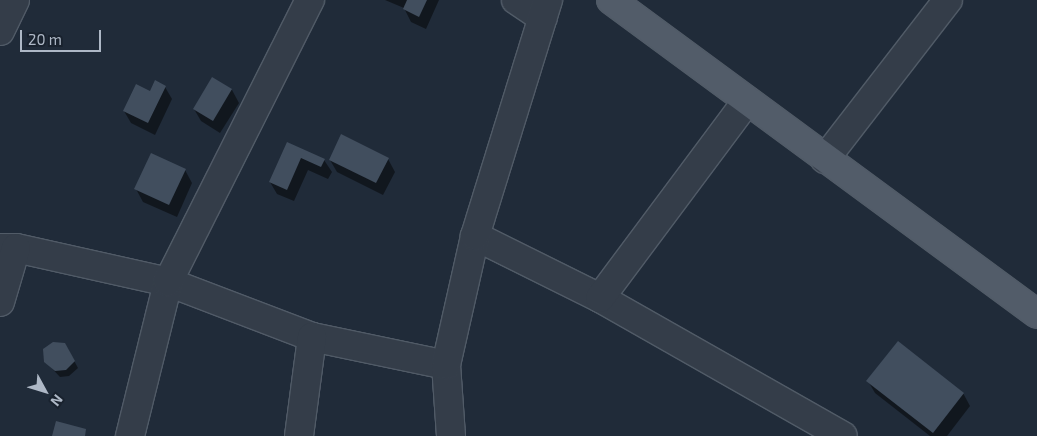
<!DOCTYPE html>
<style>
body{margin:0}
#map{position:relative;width:1037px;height:436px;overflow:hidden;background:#202b39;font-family:"Exo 2",sans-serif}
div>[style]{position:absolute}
.shadow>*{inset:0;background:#0007}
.building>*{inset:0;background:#414e5e}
.roads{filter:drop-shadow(1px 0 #515b67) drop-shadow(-1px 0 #515b67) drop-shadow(0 1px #515b67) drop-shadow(0 -1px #515b67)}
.minor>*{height:28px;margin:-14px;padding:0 14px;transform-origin:14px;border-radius:14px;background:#343d49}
.major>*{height:28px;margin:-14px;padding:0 14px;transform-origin:14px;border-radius:14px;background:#525c69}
span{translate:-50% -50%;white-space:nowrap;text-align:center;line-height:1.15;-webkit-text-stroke:5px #19222e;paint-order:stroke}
.north{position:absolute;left:20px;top:366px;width:50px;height:50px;-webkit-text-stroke:4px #19222e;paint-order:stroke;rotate:129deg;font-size:14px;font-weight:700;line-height:20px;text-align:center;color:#aeb8c6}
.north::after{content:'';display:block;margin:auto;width:18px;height:22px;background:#aeb8c6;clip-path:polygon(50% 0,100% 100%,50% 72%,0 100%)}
.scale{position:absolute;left:20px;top:30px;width:81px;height:22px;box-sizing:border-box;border:2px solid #aeb8c6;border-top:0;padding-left:6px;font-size:15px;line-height:18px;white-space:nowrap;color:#aeb8c6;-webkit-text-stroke:4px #19222e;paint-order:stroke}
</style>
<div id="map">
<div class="shadow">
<div style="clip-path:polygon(385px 0,439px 0,426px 29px,411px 22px,404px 8px)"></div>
<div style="clip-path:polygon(212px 79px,232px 90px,239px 103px,220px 133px,201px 121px,194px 109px)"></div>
<div style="clip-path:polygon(165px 87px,172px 99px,155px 135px,131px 123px,124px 111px,151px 92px)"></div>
<div style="clip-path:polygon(288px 143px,324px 160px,332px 172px,328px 179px,308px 170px,294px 201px,277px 194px,270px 182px)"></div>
<div style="clip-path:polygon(388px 159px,395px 172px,383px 195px,337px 172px,330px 160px)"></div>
<div style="clip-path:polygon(185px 170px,192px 183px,177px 217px,143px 202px,136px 189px)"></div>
<div style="clip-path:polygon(65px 344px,78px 368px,69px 376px,60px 377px,45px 361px)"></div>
<div style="clip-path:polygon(868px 381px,963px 393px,970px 406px,947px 436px,930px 436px,875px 393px)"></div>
</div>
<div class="building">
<div style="clip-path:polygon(407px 0,427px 0,419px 17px,403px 9px)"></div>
<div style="clip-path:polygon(212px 77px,232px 89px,213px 121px,193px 109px)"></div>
<div style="clip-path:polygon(155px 80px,166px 86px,148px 123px,123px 111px,136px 84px,150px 91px)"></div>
<div style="clip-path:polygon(341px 134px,389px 158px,376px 183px,329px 160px)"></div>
<div style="clip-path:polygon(287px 142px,325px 159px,321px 167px,301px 158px,287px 190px,269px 182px)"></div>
<div style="clip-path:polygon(151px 153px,186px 169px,169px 205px,134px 189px)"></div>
<div style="clip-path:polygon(898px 341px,964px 393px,933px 433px,866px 381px)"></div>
<div style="clip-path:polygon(53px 342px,65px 343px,75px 361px,66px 370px,55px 371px,44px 362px,43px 349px)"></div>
<div style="clip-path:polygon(56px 421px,86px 429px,85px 436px,52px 436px)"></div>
</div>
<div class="roads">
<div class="minor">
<div style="left:516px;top:0;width:32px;rotate:34deg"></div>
<div style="left:0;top:31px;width:34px;rotate:-64deg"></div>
<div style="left:825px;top:159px;width:201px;rotate:-52.3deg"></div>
<div style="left:475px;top:236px;width:140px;rotate:26.4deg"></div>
<div style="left:600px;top:298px;width:279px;rotate:29.6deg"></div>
<div style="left:0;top:248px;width:16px"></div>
<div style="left:16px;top:248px;width:156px;rotate:12.6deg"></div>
<div style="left:168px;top:282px;width:154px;rotate:20.9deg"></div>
<div style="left:312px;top:337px;width:137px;rotate:11.8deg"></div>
<div style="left:600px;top:298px;width:246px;rotate:-53.3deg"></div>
<div style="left:0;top:302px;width:56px;rotate:-73.5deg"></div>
<div style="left:130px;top:436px;width:159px;rotate:-76.1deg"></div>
<div style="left:168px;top:282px;width:316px;rotate:-63.3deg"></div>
<div style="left:299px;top:436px;width:100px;rotate:-82.5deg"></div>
<div style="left:451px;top:436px;width:71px;rotate:-94deg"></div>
<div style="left:446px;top:365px;width:132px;rotate:-77.3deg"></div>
<div style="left:475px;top:236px;width:247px;rotate:-72.8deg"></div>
</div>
<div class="major">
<div style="left:611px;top:0;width:529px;rotate:36.39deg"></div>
</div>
</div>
<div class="north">N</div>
<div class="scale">20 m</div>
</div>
